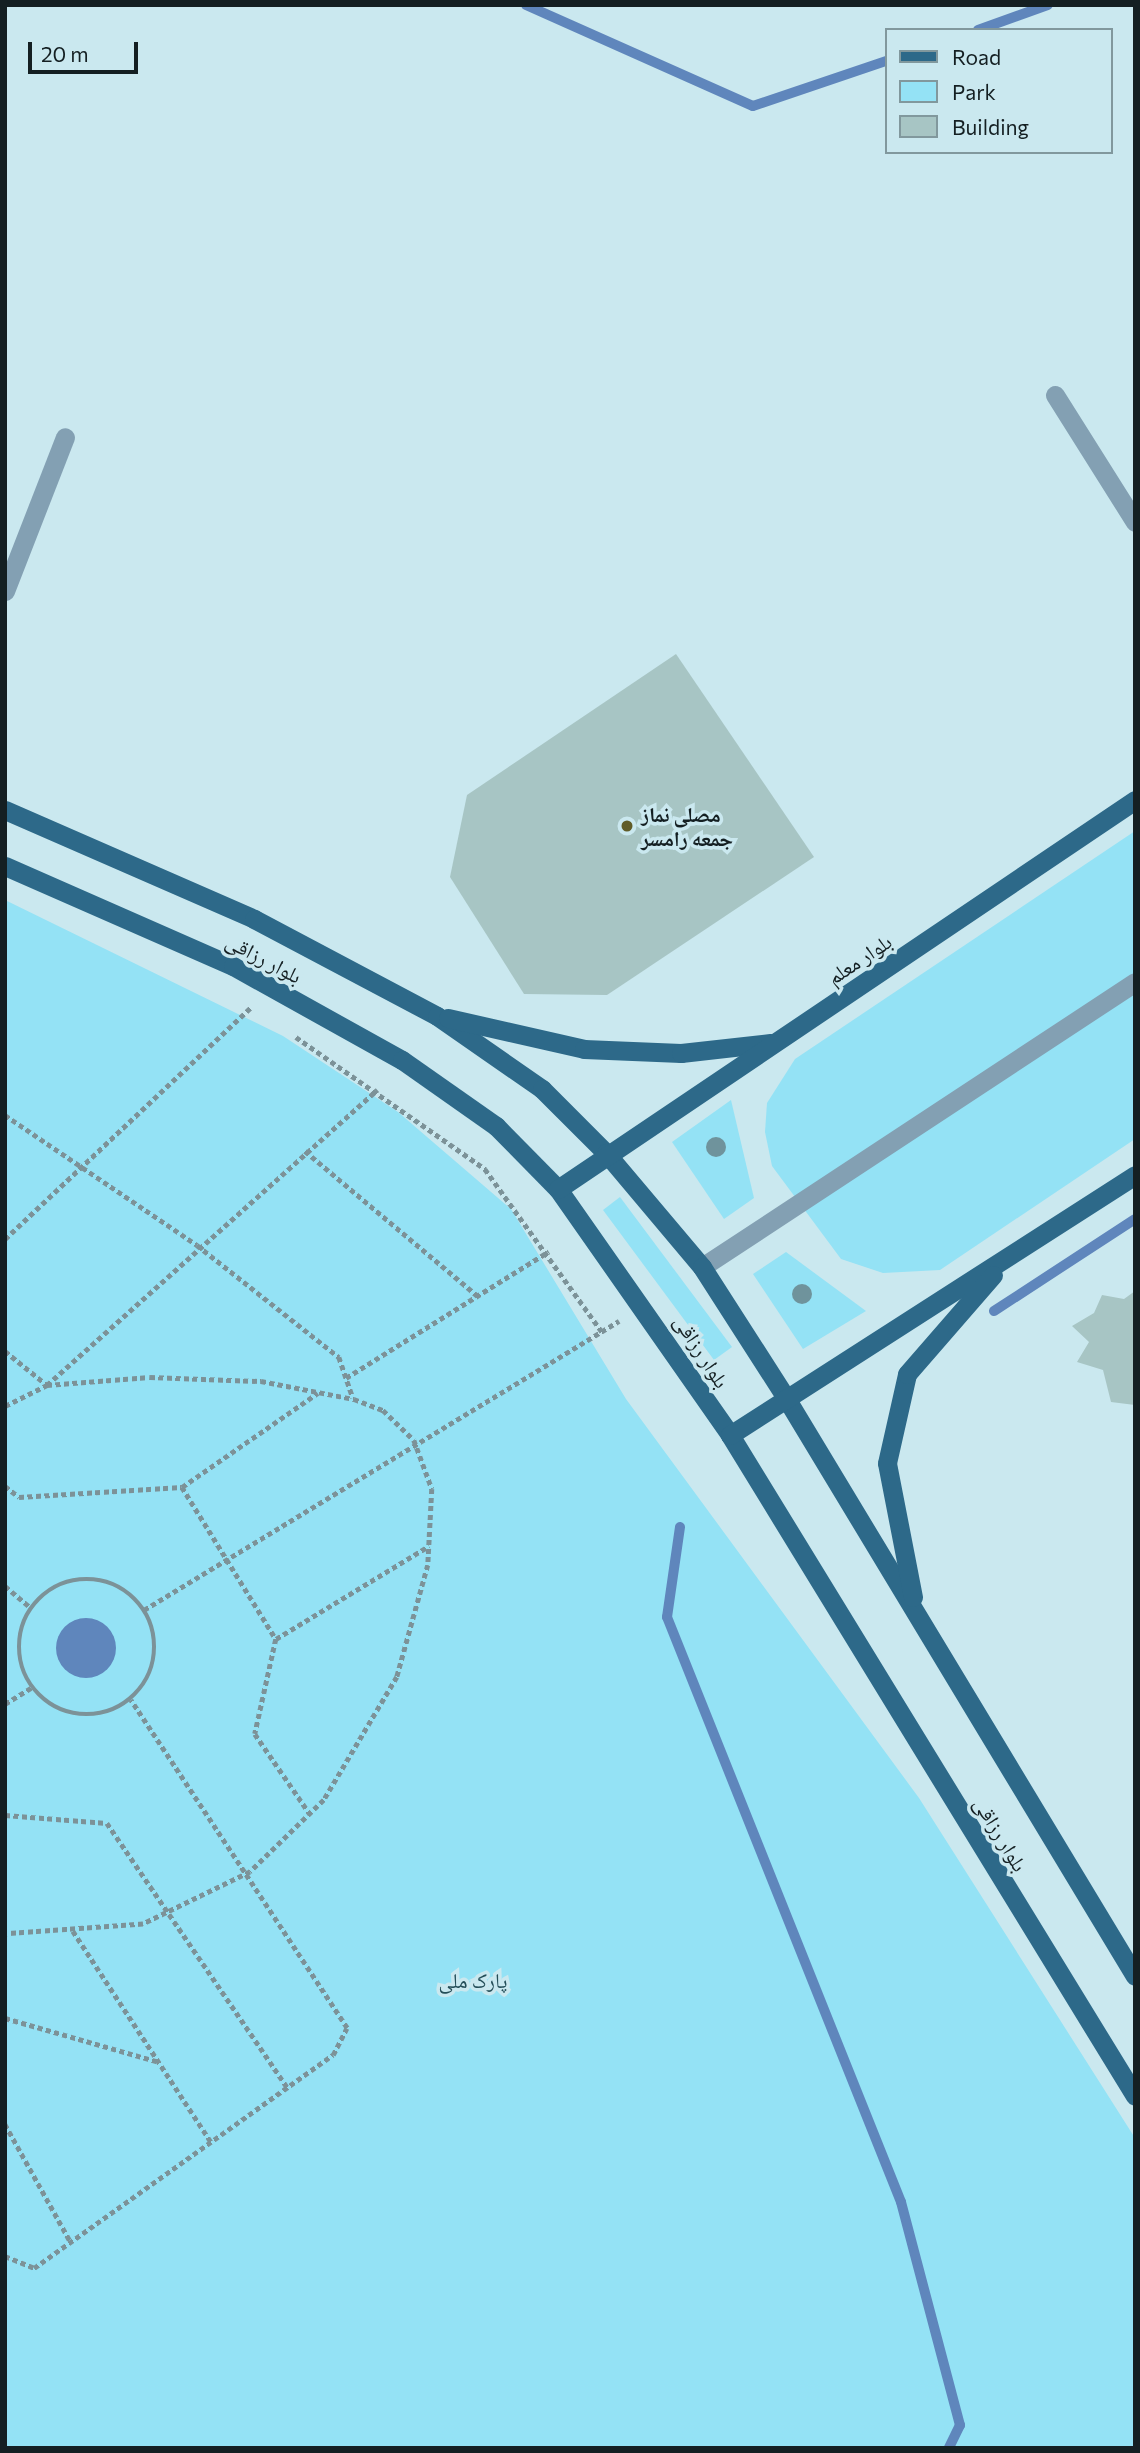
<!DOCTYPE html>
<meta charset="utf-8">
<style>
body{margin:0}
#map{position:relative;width:1140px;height:2453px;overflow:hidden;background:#cae8ef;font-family:Commissioner,"Noto Naskh Arabic",sans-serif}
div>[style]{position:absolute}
.green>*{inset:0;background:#94e2f5}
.water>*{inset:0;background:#5f86bc}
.round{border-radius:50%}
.stream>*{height:10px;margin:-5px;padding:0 5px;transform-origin:5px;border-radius:5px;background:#5f86bc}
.building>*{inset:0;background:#a7c5c4}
.path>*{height:4.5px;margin-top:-2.25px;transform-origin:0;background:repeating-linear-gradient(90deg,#7c9298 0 5px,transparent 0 8.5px)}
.path>.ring{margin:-2.25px;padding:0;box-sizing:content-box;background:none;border:4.5px solid #7c9298;border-radius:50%}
.pedestrian>*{height:19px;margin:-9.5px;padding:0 9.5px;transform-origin:9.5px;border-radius:9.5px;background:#83a0b3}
.minor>*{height:19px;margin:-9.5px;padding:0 9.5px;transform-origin:9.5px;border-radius:9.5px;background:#83a0b3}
.primary>*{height:19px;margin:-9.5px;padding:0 9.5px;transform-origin:9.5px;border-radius:9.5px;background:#2d6989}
.trees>*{width:20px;height:20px;margin:-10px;border-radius:50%;background:#6f939c}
.dots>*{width:19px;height:19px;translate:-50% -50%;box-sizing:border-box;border:4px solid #cae8ef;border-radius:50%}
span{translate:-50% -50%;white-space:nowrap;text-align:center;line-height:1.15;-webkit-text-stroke:7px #cae8ef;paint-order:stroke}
.poi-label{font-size:21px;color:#141f22;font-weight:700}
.left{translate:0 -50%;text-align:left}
.street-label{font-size:21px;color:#141f22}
.park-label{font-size:21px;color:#244e58}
.frame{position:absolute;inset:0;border:7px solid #141f22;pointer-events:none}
.legend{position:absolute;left:885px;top:28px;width:228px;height:126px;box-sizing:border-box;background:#cae8ef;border:2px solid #81989d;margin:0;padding:9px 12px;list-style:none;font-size:21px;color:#141f22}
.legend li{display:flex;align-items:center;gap:14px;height:35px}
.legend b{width:35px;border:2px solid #81989d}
.scale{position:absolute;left:28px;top:42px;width:110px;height:32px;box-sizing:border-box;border:4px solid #141f22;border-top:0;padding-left:9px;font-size:21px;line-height:24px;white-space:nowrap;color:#141f22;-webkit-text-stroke:5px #cae8ef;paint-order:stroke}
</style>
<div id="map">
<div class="green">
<div style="clip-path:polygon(1135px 831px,1135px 1139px,940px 1270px,883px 1273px,841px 1259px,772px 1166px,765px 1132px,767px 1103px,795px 1059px)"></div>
<div style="clip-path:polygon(5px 900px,283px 1036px,398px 1112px,511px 1209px,626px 1399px,919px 1798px,1135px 2138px,1135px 2448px,5px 2448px)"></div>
<div style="clip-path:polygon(731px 1100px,754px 1198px,724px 1219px,672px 1142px)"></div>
<div style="clip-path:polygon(620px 1197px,732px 1347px,714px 1360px,603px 1210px)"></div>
<div style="clip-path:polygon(786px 1252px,866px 1311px,803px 1349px,753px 1274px)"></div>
</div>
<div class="water">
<div class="round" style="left:56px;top:1618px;width:60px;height:60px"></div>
</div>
<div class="stream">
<div style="left:526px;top:5px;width:248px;rotate:24deg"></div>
<div style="left:753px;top:106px;width:140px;rotate:-18.7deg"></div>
<div style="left:978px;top:30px;width:74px;rotate:-19.7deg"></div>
<div style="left:994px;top:1311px;width:168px;rotate:-33.1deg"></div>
<div style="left:680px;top:1527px;width:91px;rotate:98.2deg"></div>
<div style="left:667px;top:1617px;width:630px;rotate:68.2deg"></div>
<div style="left:901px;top:2202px;width:231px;rotate:75.2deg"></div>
<div style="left:960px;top:2425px;width:25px;rotate:116deg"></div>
</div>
<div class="building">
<div style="clip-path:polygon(676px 654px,814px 857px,607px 995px,524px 994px,450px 877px,467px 795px)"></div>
<div style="clip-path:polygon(1135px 1291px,1135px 1405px,1111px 1402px,1103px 1370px,1077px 1362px,1089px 1342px,1072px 1326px,1094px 1313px,1102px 1295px,1124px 1299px)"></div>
</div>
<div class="path">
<div style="left:296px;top:1037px;width:231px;rotate:34.9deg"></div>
<div style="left:485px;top:1169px;width:201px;rotate:54.3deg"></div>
<div style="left:5px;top:1115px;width:232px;rotate:34.1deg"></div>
<div style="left:197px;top:1245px;width:181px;rotate:38.3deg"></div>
<div style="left:339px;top:1357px;width:43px;rotate:71.1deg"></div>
<div style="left:305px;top:1151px;width:226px;rotate:40deg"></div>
<div style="left:5px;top:1239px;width:338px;rotate:-43.3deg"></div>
<div style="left:5px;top:1351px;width:54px;rotate:39deg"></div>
<div style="left:47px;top:1385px;width:443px;rotate:-41.8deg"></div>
<div style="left:346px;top:1378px;width:239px;rotate:-32deg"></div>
<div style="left:5px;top:1406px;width:47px;rotate:-26.6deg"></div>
<div style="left:47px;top:1385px;width:103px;rotate:-4.4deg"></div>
<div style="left:150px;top:1377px;width:111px;rotate:2.1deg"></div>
<div style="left:261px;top:1381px;width:95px;rotate:11deg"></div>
<div style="left:354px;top:1399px;width:31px;rotate:21deg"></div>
<div style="left:383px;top:1410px;width:43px;rotate:44.1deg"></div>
<div style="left:414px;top:1440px;width:52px;rotate:69.8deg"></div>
<div style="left:432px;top:1489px;width:76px;rotate:93deg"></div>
<div style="left:428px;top:1565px;width:116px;rotate:105.5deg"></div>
<div style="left:397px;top:1677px;width:143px;rotate:120.7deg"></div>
<div style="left:324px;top:1800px;width:103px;rotate:135.8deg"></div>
<div style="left:250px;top:1872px;width:119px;rotate:154.1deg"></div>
<div style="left:143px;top:1924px;width:138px;rotate:175.9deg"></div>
<div style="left:5px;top:1486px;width:18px;rotate:38deg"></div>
<div style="left:19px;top:1497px;width:163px;rotate:-3.5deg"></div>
<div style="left:182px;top:1487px;width:165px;rotate:-34.7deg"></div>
<div style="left:182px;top:1487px;width:179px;rotate:58.3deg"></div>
<div style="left:276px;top:1639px;width:97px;rotate:102.5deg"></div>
<div style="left:255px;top:1734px;width:97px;rotate:55.5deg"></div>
<div class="ring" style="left:19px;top:1579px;width:131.5px;height:131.5px"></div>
<div style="left:5px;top:1586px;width:34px;rotate:40deg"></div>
<div style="left:144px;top:1610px;width:556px;rotate:-31.32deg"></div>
<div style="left:276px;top:1639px;width:179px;rotate:-31.3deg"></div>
<div style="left:5px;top:1704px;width:31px;rotate:-32deg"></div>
<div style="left:5px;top:1815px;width:102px;rotate:4.5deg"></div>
<div style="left:107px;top:1823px;width:321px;rotate:55.7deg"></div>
<div style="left:73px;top:1931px;width:252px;rotate:56.8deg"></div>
<div style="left:5px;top:2018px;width:160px;rotate:15.9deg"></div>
<div style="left:5px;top:2124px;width:134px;rotate:60.9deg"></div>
<div style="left:5px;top:2256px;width:31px;rotate:22deg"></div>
<div style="left:34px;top:2268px;width:367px;rotate:-35.5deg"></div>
<div style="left:333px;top:2055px;width:30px;rotate:-63deg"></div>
<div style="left:347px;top:2028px;width:393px;rotate:-123.4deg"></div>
</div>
<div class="pedestrian">
<div style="left:702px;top:1267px;width:518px;rotate:-33.35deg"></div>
</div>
<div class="minor">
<div style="left:1055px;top:395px;width:150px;rotate:57.8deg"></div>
<div style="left:5px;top:591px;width:165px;rotate:-68.7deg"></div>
</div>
<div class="primary">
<div style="left:5px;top:810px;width:272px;rotate:23.6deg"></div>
<div style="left:254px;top:919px;width:207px;rotate:27.9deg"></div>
<div style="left:437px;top:1016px;width:128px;rotate:34.8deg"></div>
<div style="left:542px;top:1089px;width:91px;rotate:45deg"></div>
<div style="left:606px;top:1153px;width:149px;rotate:49.9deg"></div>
<div style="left:702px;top:1267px;width:156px;rotate:57.3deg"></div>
<div style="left:786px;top:1398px;width:675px;rotate:58.88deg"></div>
<div style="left:5px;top:866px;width:249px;rotate:23.7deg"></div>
<div style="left:233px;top:966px;width:193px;rotate:29.1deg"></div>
<div style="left:402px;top:1060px;width:115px;rotate:35.1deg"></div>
<div style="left:496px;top:1126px;width:88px;rotate:45.5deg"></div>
<div style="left:558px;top:1189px;width:300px;rotate:55deg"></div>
<div style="left:730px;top:1435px;width:775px;rotate:58.5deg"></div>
<div style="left:448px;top:1018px;width:139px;rotate:12.8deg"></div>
<div style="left:584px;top:1049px;width:97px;rotate:2.4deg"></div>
<div style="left:681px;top:1053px;width:90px;rotate:-6.4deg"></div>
<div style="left:558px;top:1189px;width:696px;rotate:-33.99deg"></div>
<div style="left:730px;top:1435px;width:481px;rotate:-32.7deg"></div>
<div style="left:913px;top:1597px;width:136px;rotate:-101deg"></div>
<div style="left:887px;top:1463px;width:91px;rotate:-77.3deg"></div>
<div style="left:907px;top:1374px;width:131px;rotate:-49deg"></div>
</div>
<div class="trees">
<div style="left:716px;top:1147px"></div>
<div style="left:802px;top:1294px"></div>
</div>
<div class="dots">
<div style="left:627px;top:826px;background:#605c28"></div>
</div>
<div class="poi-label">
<span class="left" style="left:641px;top:826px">مصلی نماز<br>جمعه رامسر</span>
</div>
<div class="street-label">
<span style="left:264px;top:958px;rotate:28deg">بلوار رزاقی</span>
<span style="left:859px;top:959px;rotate:-34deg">بلوار معلم</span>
<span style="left:702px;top:1351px;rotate:57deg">بلوار رزاقی</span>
<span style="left:1001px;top:1834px;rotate:59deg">بلوار رزاقی</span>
</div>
<div class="park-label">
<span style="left:473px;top:1980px">پارک ملی</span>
</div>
<div class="frame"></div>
<ul class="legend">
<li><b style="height:9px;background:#2d6989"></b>Road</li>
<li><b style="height:19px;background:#94e2f5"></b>Park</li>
<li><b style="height:19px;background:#a7c5c4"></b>Building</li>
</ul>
<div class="scale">20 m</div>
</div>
